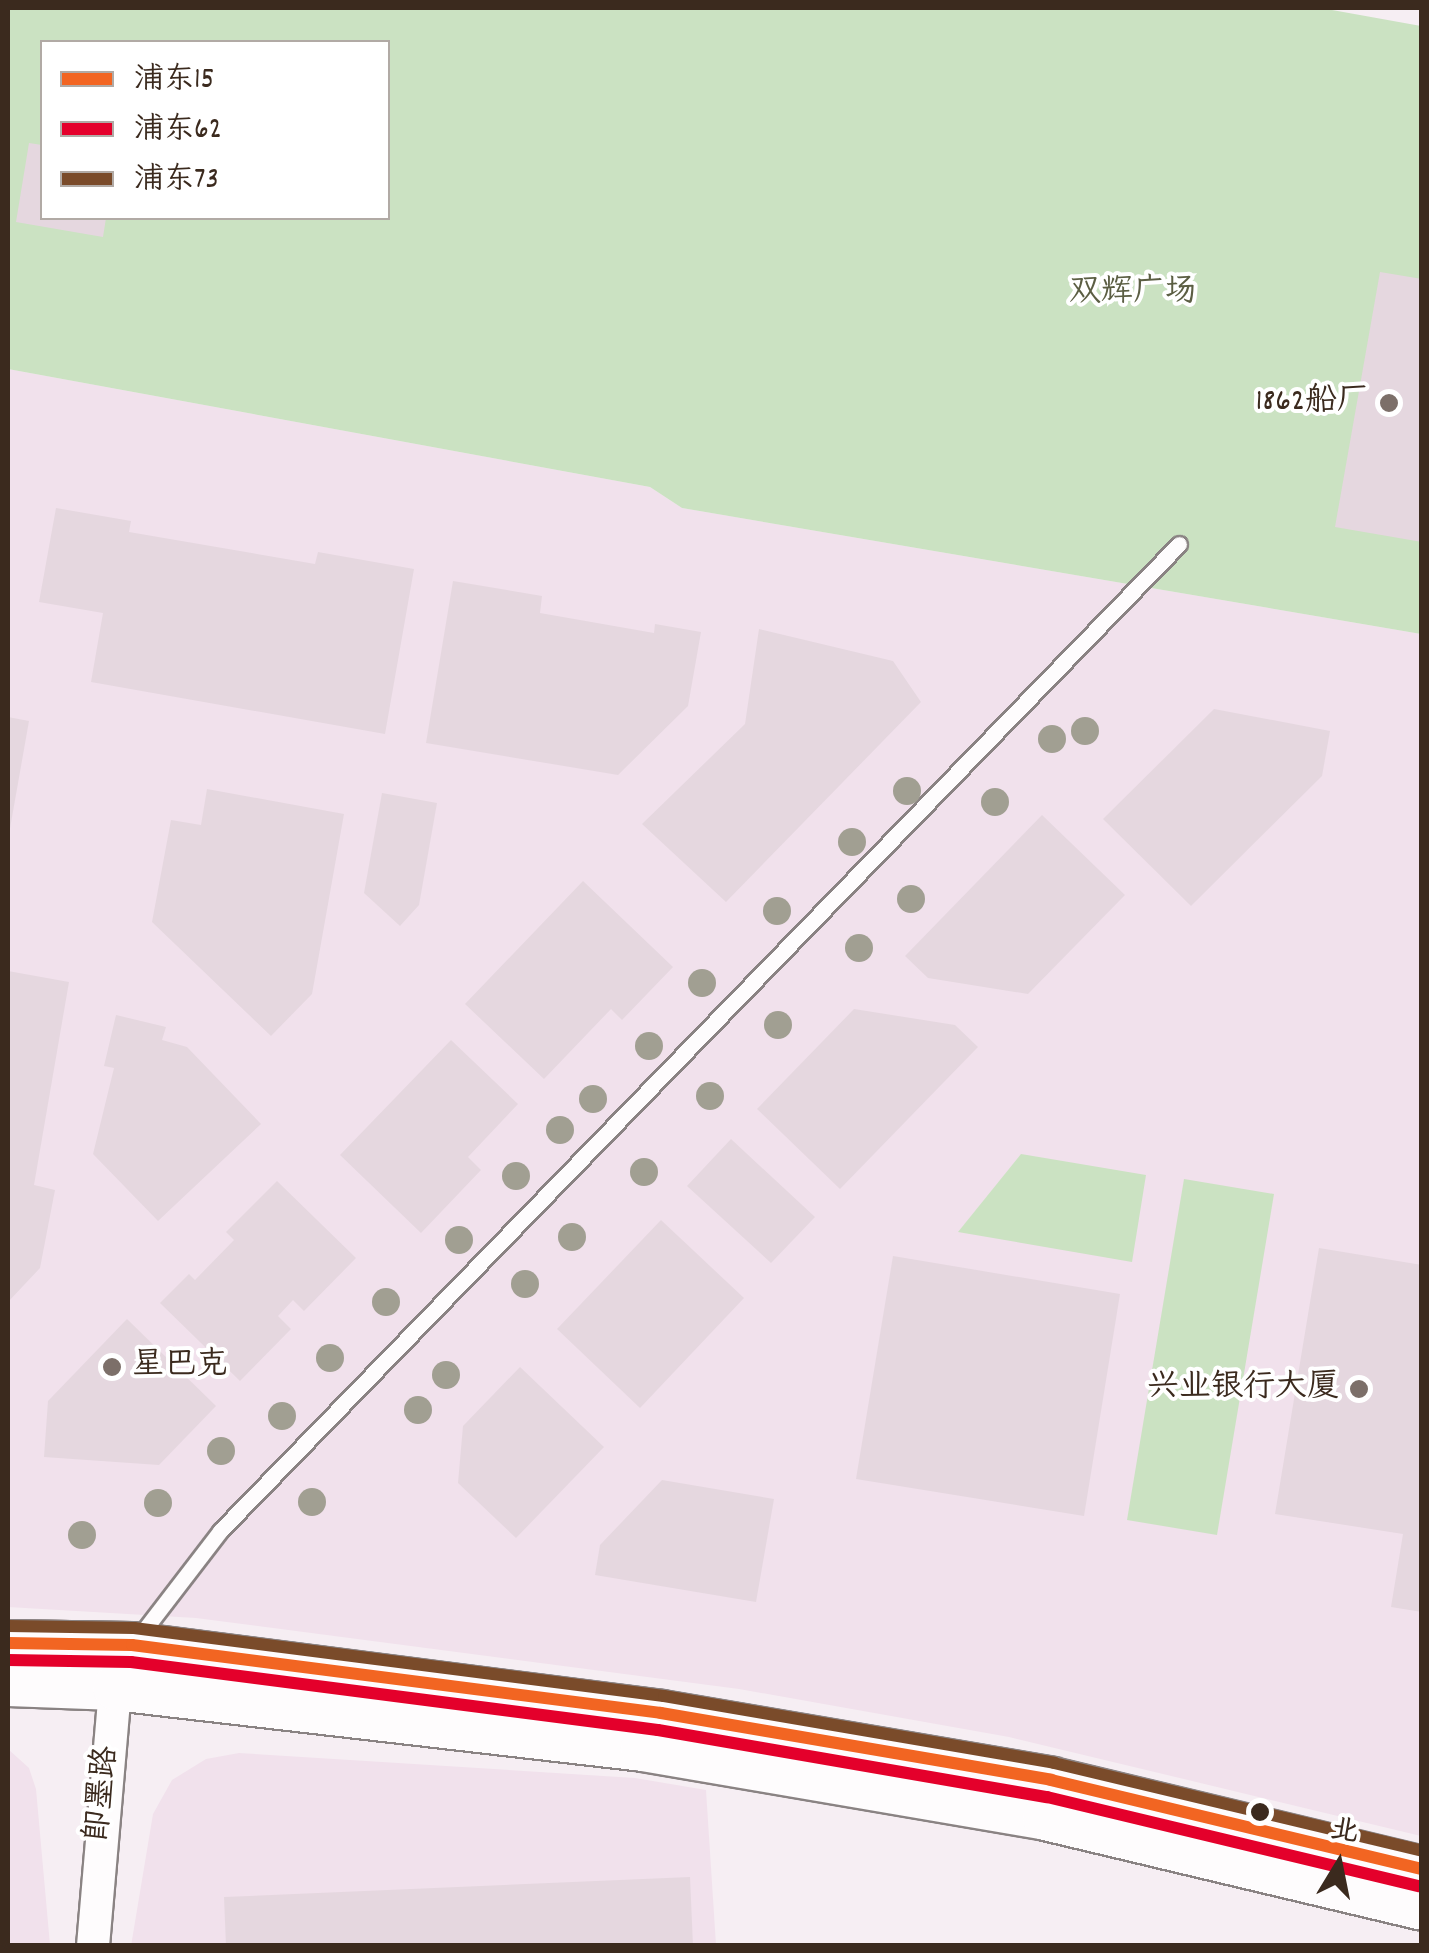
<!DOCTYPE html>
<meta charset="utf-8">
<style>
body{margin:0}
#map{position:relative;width:1429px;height:1953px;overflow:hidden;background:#f6eef3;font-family:Dekko,"LXGW WenKai TC",sans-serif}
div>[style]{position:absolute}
.built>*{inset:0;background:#f1e1ec}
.green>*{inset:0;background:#cbe2c2}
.building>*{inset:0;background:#e5d7df}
.roads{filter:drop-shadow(2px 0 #8a8383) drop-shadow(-2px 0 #8a8383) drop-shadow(0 2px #8a8383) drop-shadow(0 -2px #8a8383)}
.service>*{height:15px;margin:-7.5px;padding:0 7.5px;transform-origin:7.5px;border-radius:7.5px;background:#fefcfd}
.minor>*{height:32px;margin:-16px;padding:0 16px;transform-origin:16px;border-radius:16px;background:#fefcfd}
.secondary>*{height:45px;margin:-22.5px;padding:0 22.5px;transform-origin:22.5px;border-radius:22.5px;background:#fefcfd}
.bus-1>*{height:12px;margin:-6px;padding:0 6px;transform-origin:6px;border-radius:6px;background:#f26522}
.bus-2>*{height:12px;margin:-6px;padding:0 6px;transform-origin:6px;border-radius:6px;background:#e4002b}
.bus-3>*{height:12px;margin:-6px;padding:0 6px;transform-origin:6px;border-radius:6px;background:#7a4b2a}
.trees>*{width:28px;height:28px;margin:-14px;border-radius:50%;background:#a19f92}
.dots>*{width:28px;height:28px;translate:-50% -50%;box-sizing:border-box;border:5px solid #fff;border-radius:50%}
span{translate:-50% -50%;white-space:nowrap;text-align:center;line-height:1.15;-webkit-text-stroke:8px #fff;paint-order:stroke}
.park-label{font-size:32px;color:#5b5e43}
.poi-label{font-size:32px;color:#3b2a1e}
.right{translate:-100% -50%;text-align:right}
.left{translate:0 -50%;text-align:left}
.street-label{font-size:32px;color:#3b2a1e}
.frame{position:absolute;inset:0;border:10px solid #3b2a1e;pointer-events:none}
.legend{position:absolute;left:40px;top:40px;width:350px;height:180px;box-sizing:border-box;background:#fff;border:2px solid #b1aaa5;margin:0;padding:12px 18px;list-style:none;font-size:30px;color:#3b2a1e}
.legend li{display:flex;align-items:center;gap:20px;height:50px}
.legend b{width:50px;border:2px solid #b1aaa5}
.north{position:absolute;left:1289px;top:1813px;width:100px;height:100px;-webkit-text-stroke:8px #fff;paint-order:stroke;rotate:10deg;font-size:28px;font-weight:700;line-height:40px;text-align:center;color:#3b2a1e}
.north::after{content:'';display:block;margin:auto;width:35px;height:45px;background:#3b2a1e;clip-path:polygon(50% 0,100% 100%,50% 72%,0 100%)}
</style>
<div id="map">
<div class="built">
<div style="clip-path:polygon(8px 369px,650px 487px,682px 508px,1421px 634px,1421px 1836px,1009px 1737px,739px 1689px,196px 1618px,8px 1607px)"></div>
<div style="clip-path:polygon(8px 1749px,29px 1768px,36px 1789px,50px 1945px,8px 1945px)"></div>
<div style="clip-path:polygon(239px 1753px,635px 1778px,706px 1790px,716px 1945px,131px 1946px,153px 1814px,172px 1780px,206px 1759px)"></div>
</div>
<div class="green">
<div style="clip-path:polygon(evenodd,8px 8px,1321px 8px,1421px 26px,1421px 634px,682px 508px,650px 487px,8px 369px,8px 8px,42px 42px,388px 42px,388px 218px,42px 218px,42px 42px)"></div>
<div style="clip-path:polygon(1021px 1154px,1146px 1175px,1132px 1262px,958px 1232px)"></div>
<div style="clip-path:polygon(1184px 1179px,1274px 1194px,1217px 1535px,1127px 1520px)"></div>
</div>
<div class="building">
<div style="clip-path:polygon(29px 143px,42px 145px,42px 218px,106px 218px,103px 237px,16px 222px)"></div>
<div style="clip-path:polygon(1380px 272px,1422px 279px,1422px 542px,1335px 527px)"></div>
<div style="clip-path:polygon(56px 508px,131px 521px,129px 532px,315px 564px,318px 552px,414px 569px,385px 734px,91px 682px,103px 613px,39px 602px)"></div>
<div style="clip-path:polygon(453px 581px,542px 596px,540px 613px,654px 633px,655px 624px,701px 632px,688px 706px,618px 775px,426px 743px)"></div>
<div style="clip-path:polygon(759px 629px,893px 661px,921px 702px,726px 902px,642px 824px,745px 724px)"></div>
<div style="clip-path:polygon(1214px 709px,1330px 731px,1322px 776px,1191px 906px,1103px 819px)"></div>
<div style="clip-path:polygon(8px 717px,29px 721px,9px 834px,8px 834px)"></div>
<div style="clip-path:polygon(207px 789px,344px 814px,312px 994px,271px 1036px,152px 922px,171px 820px,201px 825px)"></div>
<div style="clip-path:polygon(382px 793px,437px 803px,419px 905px,400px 926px,364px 893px)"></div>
<div style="clip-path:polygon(1042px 815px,1125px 895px,1028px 994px,928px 978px,905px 956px)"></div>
<div style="clip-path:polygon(583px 881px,673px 967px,622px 1020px,611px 1009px,544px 1079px,465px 1004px)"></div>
<div style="clip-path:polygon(8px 971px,69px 982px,34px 1185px,55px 1190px,40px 1268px,8px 1302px)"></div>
<div style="clip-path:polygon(854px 1009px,955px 1025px,978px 1047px,840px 1189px,757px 1109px)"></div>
<div style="clip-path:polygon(116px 1015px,166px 1027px,162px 1040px,187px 1047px,261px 1124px,158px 1221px,93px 1154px,114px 1068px,104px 1066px)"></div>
<div style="clip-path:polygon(451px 1040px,518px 1104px,468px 1157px,481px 1170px,421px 1233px,340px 1155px)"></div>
<div style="clip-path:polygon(731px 1139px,815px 1217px,771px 1263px,687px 1186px)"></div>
<div style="clip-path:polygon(277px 1181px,356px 1258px,304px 1311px,293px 1300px,278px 1316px,291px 1329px,240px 1381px,160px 1303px,189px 1274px,195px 1280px,234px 1240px,226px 1232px)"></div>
<div style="clip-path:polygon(661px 1220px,744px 1298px,640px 1408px,557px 1329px)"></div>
<div style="clip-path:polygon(1319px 1248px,1422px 1265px,1422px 1612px,1391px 1607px,1403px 1534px,1275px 1514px)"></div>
<div style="clip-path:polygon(893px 1256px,1120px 1294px,1084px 1516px,856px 1479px)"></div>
<div style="clip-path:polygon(127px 1319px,216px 1406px,159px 1465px,44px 1457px,48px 1401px)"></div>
<div style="clip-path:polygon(520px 1367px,604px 1447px,516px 1538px,458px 1483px,463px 1426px)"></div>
<div style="clip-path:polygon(662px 1480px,774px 1499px,756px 1602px,595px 1575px,600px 1545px)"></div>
<div style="clip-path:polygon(690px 1877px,693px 1946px,226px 1946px,224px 1897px)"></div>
</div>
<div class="roads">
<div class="service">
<div style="left:138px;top:1638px;width:135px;rotate:-52.5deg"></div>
<div style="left:220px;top:1531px;width:1376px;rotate:-45.82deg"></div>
</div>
<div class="minor">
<div style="left:93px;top:1946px;width:260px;rotate:-85.1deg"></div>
<div style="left:115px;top:1687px;width:21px;rotate:-67deg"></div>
</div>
<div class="secondary">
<div style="left:8px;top:1643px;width:124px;rotate:0.9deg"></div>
<div style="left:132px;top:1645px;width:533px;rotate:7.32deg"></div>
<div style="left:661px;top:1713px;width:396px;rotate:9.7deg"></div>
<div style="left:1051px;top:1780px;width:382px;rotate:13.5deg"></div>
<div style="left:8px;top:1683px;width:107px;rotate:2.1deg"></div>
<div style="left:115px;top:1687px;width:532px;rotate:6.59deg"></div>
<div style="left:643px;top:1748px;width:408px;rotate:9.7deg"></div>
<div style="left:1045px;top:1817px;width:388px;rotate:13.4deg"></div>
</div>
</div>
<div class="bus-1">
<div style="left:8px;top:1643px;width:124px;rotate:0.9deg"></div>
<div style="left:132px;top:1645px;width:533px;rotate:7.32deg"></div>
<div style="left:661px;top:1713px;width:396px;rotate:9.7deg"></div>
<div style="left:1051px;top:1780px;width:382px;rotate:13.5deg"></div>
</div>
<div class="bus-2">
<div style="left:8px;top:1660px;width:123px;rotate:0.9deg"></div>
<div style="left:131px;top:1662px;width:531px;rotate:7.35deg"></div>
<div style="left:658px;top:1730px;width:395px;rotate:9.8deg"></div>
<div style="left:1047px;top:1797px;width:382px;rotate:13.5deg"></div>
</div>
<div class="bus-3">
<div style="left:8px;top:1626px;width:126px;rotate:0.9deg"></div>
<div style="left:134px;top:1628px;width:534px;rotate:7.31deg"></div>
<div style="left:664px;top:1696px;width:396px;rotate:9.7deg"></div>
<div style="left:1054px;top:1763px;width:378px;rotate:13.4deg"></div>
</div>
<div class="trees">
<div style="left:1085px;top:731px"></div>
<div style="left:1052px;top:739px"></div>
<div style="left:907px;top:791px"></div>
<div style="left:995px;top:802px"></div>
<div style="left:852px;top:842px"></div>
<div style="left:911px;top:899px"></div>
<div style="left:777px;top:911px"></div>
<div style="left:859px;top:948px"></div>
<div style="left:702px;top:983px"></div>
<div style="left:778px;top:1025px"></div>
<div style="left:649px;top:1046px"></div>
<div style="left:710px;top:1096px"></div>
<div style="left:593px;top:1099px"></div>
<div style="left:560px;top:1130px"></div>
<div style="left:644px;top:1172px"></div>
<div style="left:516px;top:1176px"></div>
<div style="left:572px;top:1237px"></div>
<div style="left:459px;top:1240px"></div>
<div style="left:525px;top:1284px"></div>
<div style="left:386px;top:1302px"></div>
<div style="left:330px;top:1358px"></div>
<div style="left:446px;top:1375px"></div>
<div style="left:418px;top:1410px"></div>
<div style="left:282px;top:1416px"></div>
<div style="left:221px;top:1451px"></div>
<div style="left:312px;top:1502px"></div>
<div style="left:158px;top:1503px"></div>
<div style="left:82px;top:1535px"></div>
</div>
<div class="dots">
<div style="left:1389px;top:403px;background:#7c6f69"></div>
<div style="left:112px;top:1367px;background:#7c6f69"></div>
<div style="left:1359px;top:1389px;background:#7c6f69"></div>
<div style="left:1260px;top:1812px;background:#3b2a1e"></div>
</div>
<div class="park-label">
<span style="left:1133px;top:294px">双辉广场</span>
</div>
<div class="poi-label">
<span class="right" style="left:1369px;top:403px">1862船厂</span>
<span class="left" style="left:132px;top:1367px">星巴克</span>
<span class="right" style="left:1339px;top:1389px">兴业银行大厦</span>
</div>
<div class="street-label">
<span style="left:104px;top:1794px;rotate:-84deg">即墨路</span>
</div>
<div class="frame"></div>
<ul class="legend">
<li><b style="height:12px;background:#f26522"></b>浦东15</li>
<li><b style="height:12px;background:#e4002b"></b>浦东62</li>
<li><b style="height:12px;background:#7a4b2a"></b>浦东73</li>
</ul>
<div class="north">北</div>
</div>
